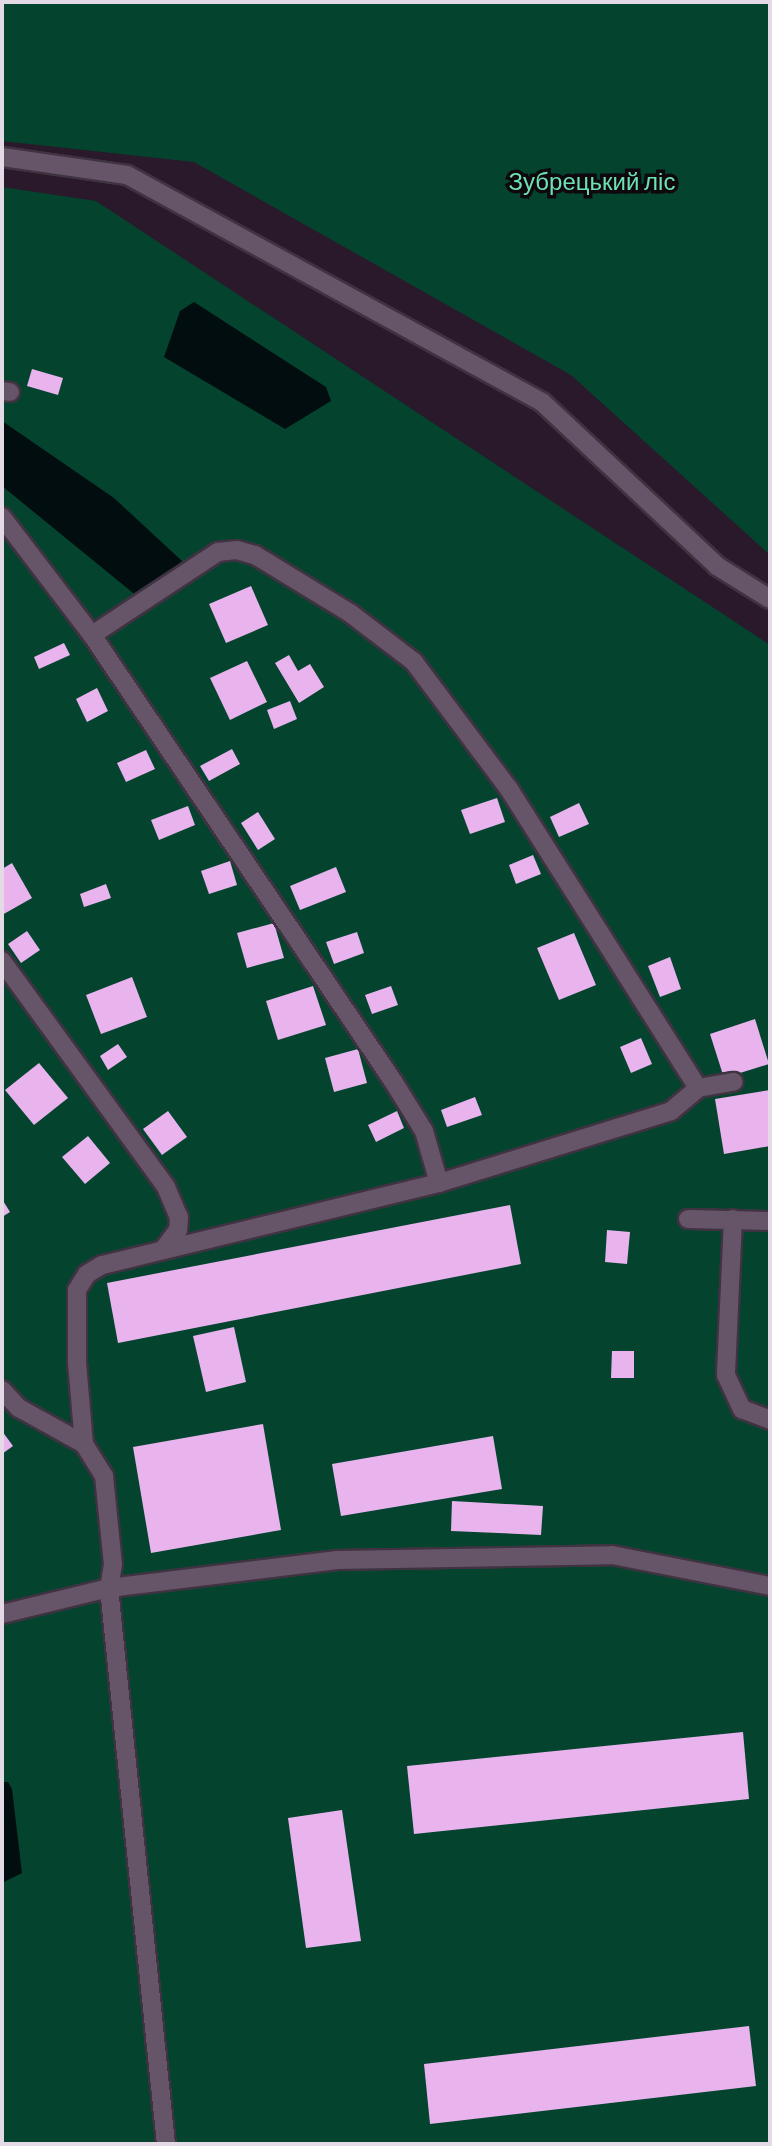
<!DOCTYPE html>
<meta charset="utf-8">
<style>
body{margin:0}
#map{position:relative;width:772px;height:2146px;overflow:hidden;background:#29192a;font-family:Barlow,sans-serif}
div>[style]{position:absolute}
.green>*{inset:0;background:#04442f}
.water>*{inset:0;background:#020d0f}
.building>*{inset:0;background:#e9b4ee}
.roads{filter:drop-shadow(2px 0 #3f3341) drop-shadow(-2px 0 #3f3341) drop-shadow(0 2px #3f3341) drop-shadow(0 -2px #3f3341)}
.minor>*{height:18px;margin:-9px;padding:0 9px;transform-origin:9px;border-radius:9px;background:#665468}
span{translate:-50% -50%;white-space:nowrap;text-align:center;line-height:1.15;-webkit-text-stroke:7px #0e070e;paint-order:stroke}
.park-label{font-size:24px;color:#6ce1b1}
.frame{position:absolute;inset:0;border:4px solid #e4dae5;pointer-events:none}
</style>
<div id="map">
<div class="green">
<div style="clip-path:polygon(2px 2px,770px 2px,770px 555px,571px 375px,194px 162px,2px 141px)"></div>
<div style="clip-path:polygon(2px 187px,96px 201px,770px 645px,770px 2144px,2px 2144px)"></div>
</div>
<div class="water">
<div style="clip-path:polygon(194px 302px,326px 387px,331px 401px,285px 429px,164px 357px,180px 311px)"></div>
<div style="clip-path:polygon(2px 421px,114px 498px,182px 561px,138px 597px,2px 486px)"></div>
<div style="clip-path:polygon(2px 1782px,8px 1782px,12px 1789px,22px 1873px,2px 1883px)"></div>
</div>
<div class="building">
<div style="clip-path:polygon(32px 369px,63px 378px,58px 395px,27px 386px)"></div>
<div style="clip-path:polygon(251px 586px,268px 625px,226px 643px,209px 604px)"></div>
<div style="clip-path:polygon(64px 643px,70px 655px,39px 669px,34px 657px)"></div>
<div style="clip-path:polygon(289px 655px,298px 671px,310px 664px,324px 687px,299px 703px,275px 663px)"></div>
<div style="clip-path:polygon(247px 661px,267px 702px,230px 720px,210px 678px)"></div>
<div style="clip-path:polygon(97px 688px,108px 711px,87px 722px,76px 699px)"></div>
<div style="clip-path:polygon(290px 701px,297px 719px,274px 729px,267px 710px)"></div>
<div style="clip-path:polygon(232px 749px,240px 764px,209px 781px,200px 766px)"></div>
<div style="clip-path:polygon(146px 750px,155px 769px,126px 782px,117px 763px)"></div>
<div style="clip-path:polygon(497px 798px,505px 822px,470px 834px,461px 810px)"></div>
<div style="clip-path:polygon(579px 803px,589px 824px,559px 837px,550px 817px)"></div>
<div style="clip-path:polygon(188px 806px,195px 825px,159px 840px,151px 820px)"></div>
<div style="clip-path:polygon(258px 812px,275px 839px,258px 850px,241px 823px)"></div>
<div style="clip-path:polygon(533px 855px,541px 874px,516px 884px,509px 865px)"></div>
<div style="clip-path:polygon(230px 861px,237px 885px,209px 894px,201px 871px)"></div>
<div style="clip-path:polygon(12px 863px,32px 898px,2px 915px,2px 869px)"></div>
<div style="clip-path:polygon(336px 867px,346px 892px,300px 910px,290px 886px)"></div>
<div style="clip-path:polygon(106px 884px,111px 898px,84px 907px,80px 894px)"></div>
<div style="clip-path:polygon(274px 923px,284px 958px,247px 968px,237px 933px)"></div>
<div style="clip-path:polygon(27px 931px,40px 950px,21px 963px,8px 944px)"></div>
<div style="clip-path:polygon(357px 932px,364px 953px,334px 964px,326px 942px)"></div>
<div style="clip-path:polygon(574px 933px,596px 985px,559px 1000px,537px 948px)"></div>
<div style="clip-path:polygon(670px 957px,681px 989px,660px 997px,648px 966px)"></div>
<div style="clip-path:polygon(132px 977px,147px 1017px,101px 1034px,86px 995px)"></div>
<div style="clip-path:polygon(313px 986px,326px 1025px,278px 1040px,266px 1001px)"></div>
<div style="clip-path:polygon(391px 986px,398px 1005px,372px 1014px,365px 995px)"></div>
<div style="clip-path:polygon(755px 1019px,769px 1064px,724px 1078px,710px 1034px)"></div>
<div style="clip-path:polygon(641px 1038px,652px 1064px,631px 1073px,620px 1047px)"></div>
<div style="clip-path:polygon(118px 1044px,127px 1057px,108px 1070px,100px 1056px)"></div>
<div style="clip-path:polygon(358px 1049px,367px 1083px,334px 1092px,325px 1058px)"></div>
<div style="clip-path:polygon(39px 1063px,68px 1098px,34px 1125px,5px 1090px)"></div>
<div style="clip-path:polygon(770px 1090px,770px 1146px,724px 1154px,715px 1099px)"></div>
<div style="clip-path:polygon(475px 1097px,482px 1115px,447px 1127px,441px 1110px)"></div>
<div style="clip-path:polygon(168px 1111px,187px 1137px,162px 1155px,143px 1129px)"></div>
<div style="clip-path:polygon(397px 1111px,404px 1128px,376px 1142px,368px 1125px)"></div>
<div style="clip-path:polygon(88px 1136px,110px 1163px,85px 1184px,62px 1157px)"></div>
<div style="clip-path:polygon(2px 1199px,10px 1212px,2px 1217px)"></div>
<div style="clip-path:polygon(510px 1205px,521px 1264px,118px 1343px,107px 1283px)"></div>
<div style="clip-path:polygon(607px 1230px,630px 1232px,627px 1264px,605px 1262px)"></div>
<div style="clip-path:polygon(234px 1327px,246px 1382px,206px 1392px,193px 1336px)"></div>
<div style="clip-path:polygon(612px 1351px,634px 1351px,634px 1378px,611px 1378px)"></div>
<div style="clip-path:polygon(263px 1424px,281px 1530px,151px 1553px,133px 1447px)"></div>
<div style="clip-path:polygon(2px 1431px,13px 1446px,2px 1454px)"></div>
<div style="clip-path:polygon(493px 1436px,502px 1489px,341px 1516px,332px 1464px)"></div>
<div style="clip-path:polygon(452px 1501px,543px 1506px,541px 1535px,451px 1531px)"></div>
<div style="clip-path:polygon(743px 1732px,749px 1799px,414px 1834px,407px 1766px)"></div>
<div style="clip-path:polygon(342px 1810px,361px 1941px,306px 1948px,288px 1818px)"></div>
<div style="clip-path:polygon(749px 2026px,756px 2086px,430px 2124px,424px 2064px)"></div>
</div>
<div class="roads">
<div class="minor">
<div style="left:2px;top:157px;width:126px;rotate:8.2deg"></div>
<div style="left:127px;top:175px;width:473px;rotate:28.7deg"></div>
<div style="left:542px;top:402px;width:240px;rotate:43.1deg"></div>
<div style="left:717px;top:566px;width:62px;rotate:31.9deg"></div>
<div style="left:2px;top:391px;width:8px;rotate:7deg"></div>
<div style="left:2px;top:517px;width:148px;rotate:52.7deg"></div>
<div style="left:92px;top:635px;width:538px;rotate:55.99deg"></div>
<div style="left:393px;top:1081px;width:59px;rotate:58.2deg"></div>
<div style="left:424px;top:1131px;width:54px;rotate:73.9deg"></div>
<div style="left:92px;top:635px;width:151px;rotate:-33.4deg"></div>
<div style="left:218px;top:552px;width:19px;rotate:-6deg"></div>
<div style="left:237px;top:550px;width:19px;rotate:16deg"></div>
<div style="left:255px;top:555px;width:111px;rotate:31.4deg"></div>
<div style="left:350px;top:613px;width:81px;rotate:37.4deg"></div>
<div style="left:414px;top:662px;width:159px;rotate:53.2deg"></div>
<div style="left:509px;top:789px;width:354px;rotate:57.7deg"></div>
<div style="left:2px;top:961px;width:279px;rotate:54deg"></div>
<div style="left:166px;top:1187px;width:33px;rotate:67deg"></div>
<div style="left:179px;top:1217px;width:13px;rotate:94deg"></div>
<div style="left:178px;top:1230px;width:25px;rotate:127deg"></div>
<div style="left:688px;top:1219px;width:82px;rotate:1.4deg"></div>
<div style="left:733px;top:1219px;width:156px;rotate:92.6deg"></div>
<div style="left:726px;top:1375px;width:38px;rotate:65deg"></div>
<div style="left:742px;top:1409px;width:30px;rotate:21deg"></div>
<div style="left:2px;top:1390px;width:25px;rotate:47deg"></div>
<div style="left:19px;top:1408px;width:74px;rotate:29deg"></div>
<div style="left:84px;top:1444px;width:38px;rotate:58deg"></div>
<div style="left:104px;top:1476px;width:88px;rotate:84.2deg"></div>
<div style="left:113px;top:1564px;width:24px;rotate:99deg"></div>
<div style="left:109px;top:1588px;width:559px;rotate:84.15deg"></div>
<div style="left:84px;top:1444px;width:81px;rotate:-94.9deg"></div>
<div style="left:77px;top:1363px;width:73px;rotate:-90deg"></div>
<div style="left:77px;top:1290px;width:19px;rotate:-58deg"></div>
<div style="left:87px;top:1274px;width:17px;rotate:-31deg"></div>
<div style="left:102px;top:1265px;width:347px;rotate:-13.7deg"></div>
<div style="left:439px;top:1183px;width:243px;rotate:-17.2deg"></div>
<div style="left:671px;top:1111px;width:35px;rotate:-40deg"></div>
<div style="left:698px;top:1088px;width:36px;rotate:-10deg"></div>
<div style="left:2px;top:1614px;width:110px;rotate:-13.7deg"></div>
<div style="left:109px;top:1588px;width:230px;rotate:-7deg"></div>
<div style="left:337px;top:1560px;width:275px;rotate:-1deg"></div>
<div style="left:612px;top:1555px;width:161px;rotate:11.1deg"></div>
</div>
</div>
<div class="park-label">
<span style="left:592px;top:181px">Зубрецький ліс</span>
</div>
<div class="frame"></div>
</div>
